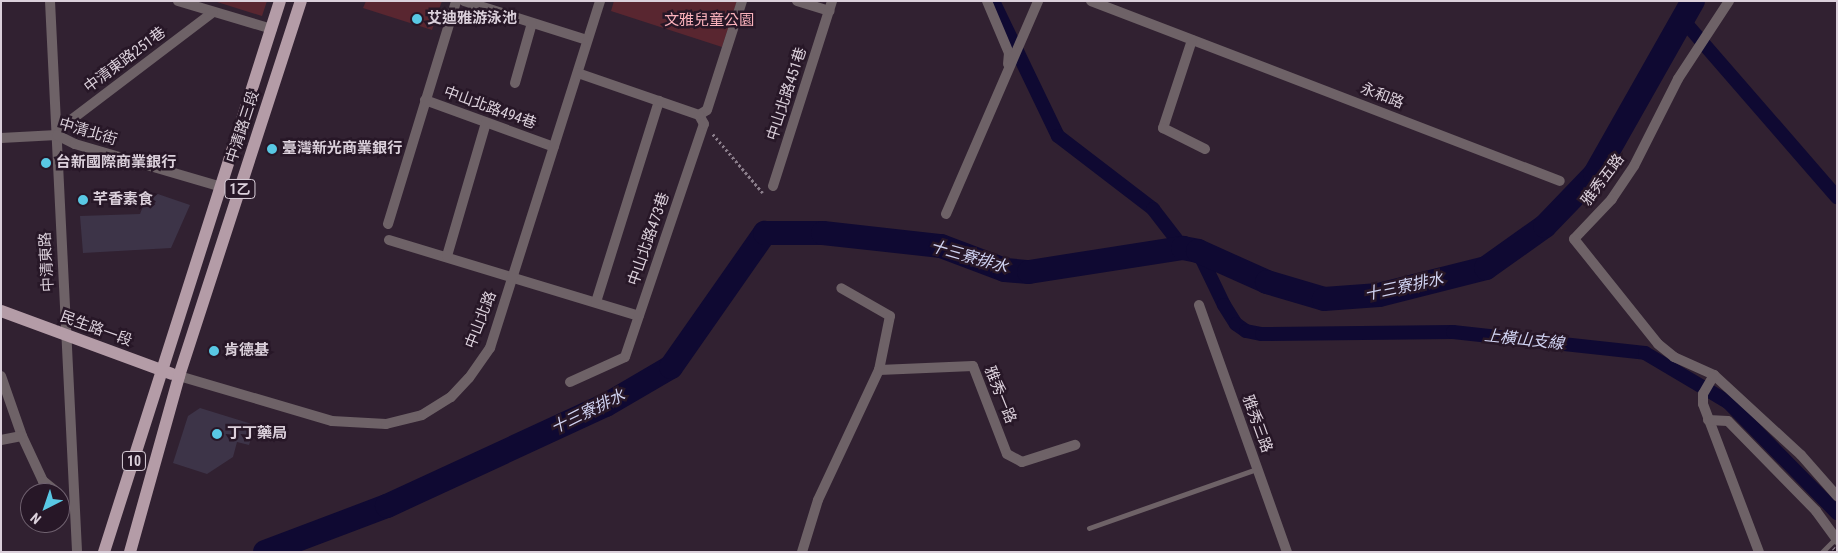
<!DOCTYPE html>
<meta charset="utf-8">
<style>
body{margin:0}
#map{position:relative;width:1838px;height:553px;overflow:hidden;background:#312131;font-family:"Roboto Condensed","Noto Sans TC",sans-serif}
div>[style]{position:absolute}
.green>*{inset:0;background:#592630}
.canal>*{height:14px;margin:-7px;padding:0 7px;transform-origin:7px;border-radius:7px;background:#0f0932}
.river>*{height:24px;margin:-12px;padding:0 12px;transform-origin:12px;border-radius:12px;background:#0f0932}
.building>*{inset:0;background:#3d3448}
.path>*{height:2.5px;margin-top:-1.25px;transform-origin:0;background:repeating-linear-gradient(90deg,#8b7e8b 0 2.5px,transparent 0 5px)}
.lane>*{height:5px;margin:-2.5px;padding:0 2.5px;transform-origin:2.5px;border-radius:2.5px;background:#6e6267}
.street>*{height:10px;margin:-5px;padding:0 5px;transform-origin:5px;border-radius:5px;background:#6e6267}
.primary>*{height:12px;margin:-6px;padding:0 6px;transform-origin:6px;border-radius:6px;background:#b49ca7}
.rail>*{height:5.5px;margin-top:-2.75px;transform-origin:0;background:repeating-linear-gradient(90deg,#271727 0 11px,#968996 0 22px);box-sizing:border-box;border-block:1px solid #968996}
.dots>*{width:14px;height:14px;translate:-50% -50%;box-sizing:border-box;border:2px solid #271727;border-radius:50%}
span{translate:-50% -50%;white-space:nowrap;text-align:center;line-height:1.15;-webkit-text-stroke:5px #271727;paint-order:stroke}
.shield-label span{padding:1px 4px;background:#271727;border:1px solid;border-radius:4px;-webkit-text-stroke-width:0}
.shield-label{font-size:14px;color:#dbd0db;font-weight:700}
.poi-label{font-size:15px;color:#dbd0db;font-weight:700}
.left{translate:0 -50%;text-align:left}
.park-label{font-size:15px;color:#fbb2bc}
.street-label{font-size:15px;color:#dbd0db}
.water-label{font-size:16px;color:#d0d3f2;font-style:italic}
.frame{position:absolute;inset:0;border:2px solid #dbd0db;pointer-events:none}
.north{position:absolute;left:20px;top:483px;width:50px;height:50px;box-sizing:border-box;background:#271727;border:1px solid #6f616f;border-radius:50%;rotate:221deg;font-size:14px;font-weight:700;line-height:20px;text-align:center;color:#dbd0db}
.north::after{content:'';display:block;margin:auto;width:18px;height:22px;background:#59c8e4;clip-path:polygon(50% 0,100% 100%,50% 72%,0 100%)}
</style>
<div id="map">
<div class="green">
<div style="clip-path:polygon(214px 1px,267px 1px,262px 16px)"></div>
<div style="clip-path:polygon(366px 1px,442px 1px,432px 30px,363px 8px)"></div>
<div style="clip-path:polygon(614px 1px,737px 1px,722px 47px,611px 11px)"></div>
</div>
<div class="canal">
<div style="left:993px;top:1px;width:150px;rotate:64.3deg"></div>
<div style="left:1058px;top:136px;width:120px;rotate:37.5deg"></div>
<div style="left:1153px;top:209px;width:49px;rotate:52.4deg"></div>
<div style="left:1683px;top:20px;width:235px;rotate:49deg"></div>
<div style="left:1198px;top:251px;width:60px;rotate:64.3deg"></div>
<div style="left:1224px;top:305px;width:22px;rotate:58deg"></div>
<div style="left:1236px;top:324px;width:12px;rotate:35deg"></div>
<div style="left:1246px;top:331px;width:16px;rotate:11deg"></div>
<div style="left:1262px;top:334px;width:191px;rotate:-0.6deg"></div>
<div style="left:1453px;top:332px;width:193px;rotate:6.2deg"></div>
<div style="left:1645px;top:353px;width:96px;rotate:30.6deg"></div>
<div style="left:1728px;top:402px;width:156px;rotate:45.5deg"></div>
</div>
<div class="river">
<div style="left:265px;top:552px;width:130px;rotate:-20.7deg"></div>
<div style="left:387px;top:506px;width:241px;rotate:-24.8deg"></div>
<div style="left:606px;top:405px;width:75px;rotate:-30.3deg"></div>
<div style="left:671px;top:367px;width:164px;rotate:-55deg"></div>
<div style="left:765px;top:233px;width:58px"></div>
<div style="left:823px;top:233px;width:119px;rotate:6.3deg"></div>
<div style="left:941px;top:246px;width:68px;rotate:20.6deg"></div>
<div style="left:1005px;top:270px;width:24px;rotate:5deg"></div>
<div style="left:1029px;top:272px;width:156px;rotate:-8.9deg"></div>
<div style="left:1183px;top:248px;width:15px;rotate:11deg"></div>
<div style="left:1198px;top:251px;width:76px;rotate:24.2deg"></div>
<div style="left:1267px;top:282px;width:59px;rotate:16.6deg"></div>
<div style="left:1324px;top:299px;width:55px;rotate:-4.2deg"></div>
<div style="left:1379px;top:295px;width:110px;rotate:-14.2deg"></div>
<div style="left:1486px;top:268px;width:72px;rotate:-35.4deg"></div>
<div style="left:1545px;top:226px;width:72px;rotate:-46.1deg"></div>
<div style="left:1595px;top:174px;width:199px;rotate:-60.5deg"></div>
</div>
<div class="building">
<div style="clip-path:polygon(149px 191px,190px 205px,171px 248px,83px 253px,80px 216px,140px 214px)"></div>
<div style="clip-path:polygon(200px 408px,255px 425px,249px 445px,237px 442px,233px 457px,207px 474px,173px 463px,188px 416px)"></div>
</div>
<div class="path">
<div style="left:713px;top:134px;width:77px;rotate:49.7deg"></div>
</div>
<div class="lane">
<div style="left:1089px;top:528px;width:178px;rotate:-19.4deg"></div>
<div style="left:1822px;top:552px;width:20px;rotate:-45deg"></div>
</div>
<div class="street">
<div style="left:50px;top:1px;width:552px;rotate:87.19deg"></div>
<div style="left:178px;top:1px;width:98px;rotate:16.6deg"></div>
<div style="left:464px;top:1px;width:129px;rotate:17.6deg"></div>
<div style="left:797px;top:1px;width:34px;rotate:17deg"></div>
<div style="left:987px;top:1px;width:56px;rotate:67.1deg"></div>
<div style="left:1009px;top:53px;width:11px;rotate:95deg"></div>
<div style="left:1091px;top:1px;width:502px;rotate:21deg"></div>
<div style="left:1729px;top:1px;width:93px;rotate:123.2deg"></div>
<div style="left:1678px;top:79px;width:97px;rotate:116.8deg"></div>
<div style="left:1634px;top:166px;width:40px;rotate:124deg"></div>
<div style="left:1612px;top:199px;width:55px;rotate:133.5deg"></div>
<div style="left:1574px;top:239px;width:134px;rotate:51.3deg"></div>
<div style="left:1658px;top:344px;width:21px;rotate:39deg"></div>
<div style="left:1674px;top:357px;width:44px;rotate:24.2deg"></div>
<div style="left:1714px;top:375px;width:118px;rotate:42.6deg"></div>
<div style="left:1801px;top:455px;width:55px;rotate:48.7deg"></div>
<div style="left:1192px;top:40px;width:93px;rotate:108.2deg"></div>
<div style="left:1163px;top:128px;width:47px;rotate:26.6deg"></div>
<div style="left:515px;top:83px;width:62px;rotate:-74.2deg"></div>
<div style="left:425px;top:100px;width:137px;rotate:20deg"></div>
<div style="left:699px;top:115px;width:9px;rotate:-32deg"></div>
<div style="left:707px;top:110px;width:114px;rotate:-72.2deg"></div>
<div style="left:57px;top:135px;width:16px;rotate:-50deg"></div>
<div style="left:67px;top:123px;width:183px;rotate:-37.2deg"></div>
<div style="left:1px;top:138px;width:56px;rotate:-3.1deg"></div>
<div style="left:57px;top:135px;width:20px;rotate:27deg"></div>
<div style="left:75px;top:144px;width:153px;rotate:16.3deg"></div>
<div style="left:773px;top:186px;width:194px;rotate:-72.3deg"></div>
<div style="left:946px;top:214px;width:232px;rotate:-66.6deg"></div>
<div style="left:388px;top:224px;width:233px;rotate:-73deg"></div>
<div style="left:389px;top:240px;width:261px;rotate:16.9deg"></div>
<div style="left:447px;top:256px;width:139px;rotate:-73.7deg"></div>
<div style="left:596px;top:302px;width:211px;rotate:-72.6deg"></div>
<div style="left:1199px;top:305px;width:262px;rotate:70.4deg"></div>
<div style="left:879px;top:370px;width:94px;rotate:-2.4deg"></div>
<div style="left:973px;top:366px;width:94px;rotate:68.9deg"></div>
<div style="left:1007px;top:454px;width:17px;rotate:28deg"></div>
<div style="left:1022px;top:462px;width:56px;rotate:-17.8deg"></div>
<div style="left:1714px;top:375px;width:22px;rotate:120deg"></div>
<div style="left:1703px;top:394px;width:10px;rotate:90deg"></div>
<div style="left:1703px;top:404px;width:158px;rotate:69.3deg"></div>
<div style="left:1px;top:376px;width:64px;rotate:70.7deg"></div>
<div style="left:22px;top:436px;width:50px;rotate:65deg"></div>
<div style="left:43px;top:481px;width:19px;rotate:39deg"></div>
<div style="left:179px;top:376px;width:159px;rotate:16.4deg"></div>
<div style="left:332px;top:421px;width:54px;rotate:3.2deg"></div>
<div style="left:386px;top:424px;width:37px;rotate:-14deg"></div>
<div style="left:422px;top:415px;width:34px;rotate:-32deg"></div>
<div style="left:451px;top:397px;width:26px;rotate:-47deg"></div>
<div style="left:469px;top:378px;width:37px;rotate:-55deg"></div>
<div style="left:490px;top:348px;width:364px;rotate:-72.4deg"></div>
<div style="left:570px;top:382px;width:60px;rotate:-24.4deg"></div>
<div style="left:625px;top:357px;width:246px;rotate:-71.3deg"></div>
<div style="left:704px;top:124px;width:10px;rotate:-119deg"></div>
<div style="left:699px;top:115px;width:128px;rotate:-160.9deg"></div>
<div style="left:1708px;top:420px;width:20px;rotate:3deg"></div>
<div style="left:1728px;top:421px;width:126px;rotate:45.6deg"></div>
<div style="left:1816px;top:511px;width:36px;rotate:54deg"></div>
<div style="left:1px;top:440px;width:21px;rotate:-11deg"></div>
<div style="left:802px;top:552px;width:54px;rotate:-72.9deg"></div>
<div style="left:818px;top:500px;width:144px;rotate:-64.9deg"></div>
<div style="left:879px;top:370px;width:55px;rotate:-78.5deg"></div>
<div style="left:890px;top:316px;width:56px;rotate:-150.3deg"></div>
</div>
<div class="primary">
<div style="left:1px;top:311px;width:182px;rotate:20.2deg"></div>
<div style="left:104px;top:552px;width:578px;rotate:-72.29deg"></div>
<div style="left:130px;top:552px;width:183px;rotate:-74.4deg"></div>
<div style="left:179px;top:376px;width:394px;rotate:-72deg"></div>
</div>
<div class="rail">
<div style="left:1834px;top:552px;width:4px;rotate:-45deg"></div>
</div>
<div class="dots">
<div style="left:417px;top:19px;background:#59c8e4"></div>
<div style="left:272px;top:149px;background:#59c8e4"></div>
<div style="left:46px;top:163px;background:#59c8e4"></div>
<div style="left:83px;top:200px;background:#59c8e4"></div>
<div style="left:214px;top:351px;background:#59c8e4"></div>
<div style="left:217px;top:434px;background:#59c8e4"></div>
</div>
<div class="shield-label">
<span style="left:240px;top:189px">1乙</span>
<span style="left:134px;top:461px">10</span>
</div>
<div class="poi-label">
<span class="left" style="left:427px;top:19px">艾迪雅游泳池</span>
<span class="left" style="left:282px;top:149px">臺灣新光商業銀行</span>
<span class="left" style="left:56px;top:163px">台新國際商業銀行</span>
<span class="left" style="left:93px;top:200px">芊香素食</span>
<span class="left" style="left:224px;top:351px">肯德基</span>
<span class="left" style="left:227px;top:434px">丁丁藥局</span>
</div>
<div class="park-label">
<span style="left:709px;top:21px">文雅兒童公園</span>
</div>
<div class="street-label">
<span style="left:125px;top:60px;rotate:-37deg">中清東路251巷</span>
<span style="left:787px;top:94px;rotate:-72deg">中山北路451巷</span>
<span style="left:1382px;top:96px;rotate:21deg">永和路</span>
<span style="left:490px;top:108px;rotate:20deg">中山北路494巷</span>
<span style="left:243px;top:127px;rotate:-72deg">中清路三段</span>
<span style="left:88px;top:132px;rotate:17deg">中清北街</span>
<span style="left:1603px;top:180px;rotate:-53deg">雅秀五路</span>
<span style="left:649px;top:239px;rotate:-71deg">中山北路473巷</span>
<span style="left:47px;top:262px;rotate:-93deg">中清東路</span>
<span style="left:481px;top:320px;rotate:-69deg">中山北路</span>
<span style="left:96px;top:329px;rotate:20deg">民生路一段</span>
<span style="left:1000px;top:395px;rotate:68deg">雅秀一路</span>
<span style="left:1257px;top:424px;rotate:70deg">雅秀三路</span>
</div>
<div class="water-label">
<span style="left:969px;top:257px;rotate:16deg">十三寮排水</span>
<span style="left:1404px;top:287px;rotate:-12deg">十三寮排水</span>
<span style="left:1524px;top:340px;rotate:6deg">上橫山支線</span>
<span style="left:588px;top:412px;rotate:-26deg">十三寮排水</span>
</div>
<div class="frame"></div>
<div class="north">N</div>
</div>
